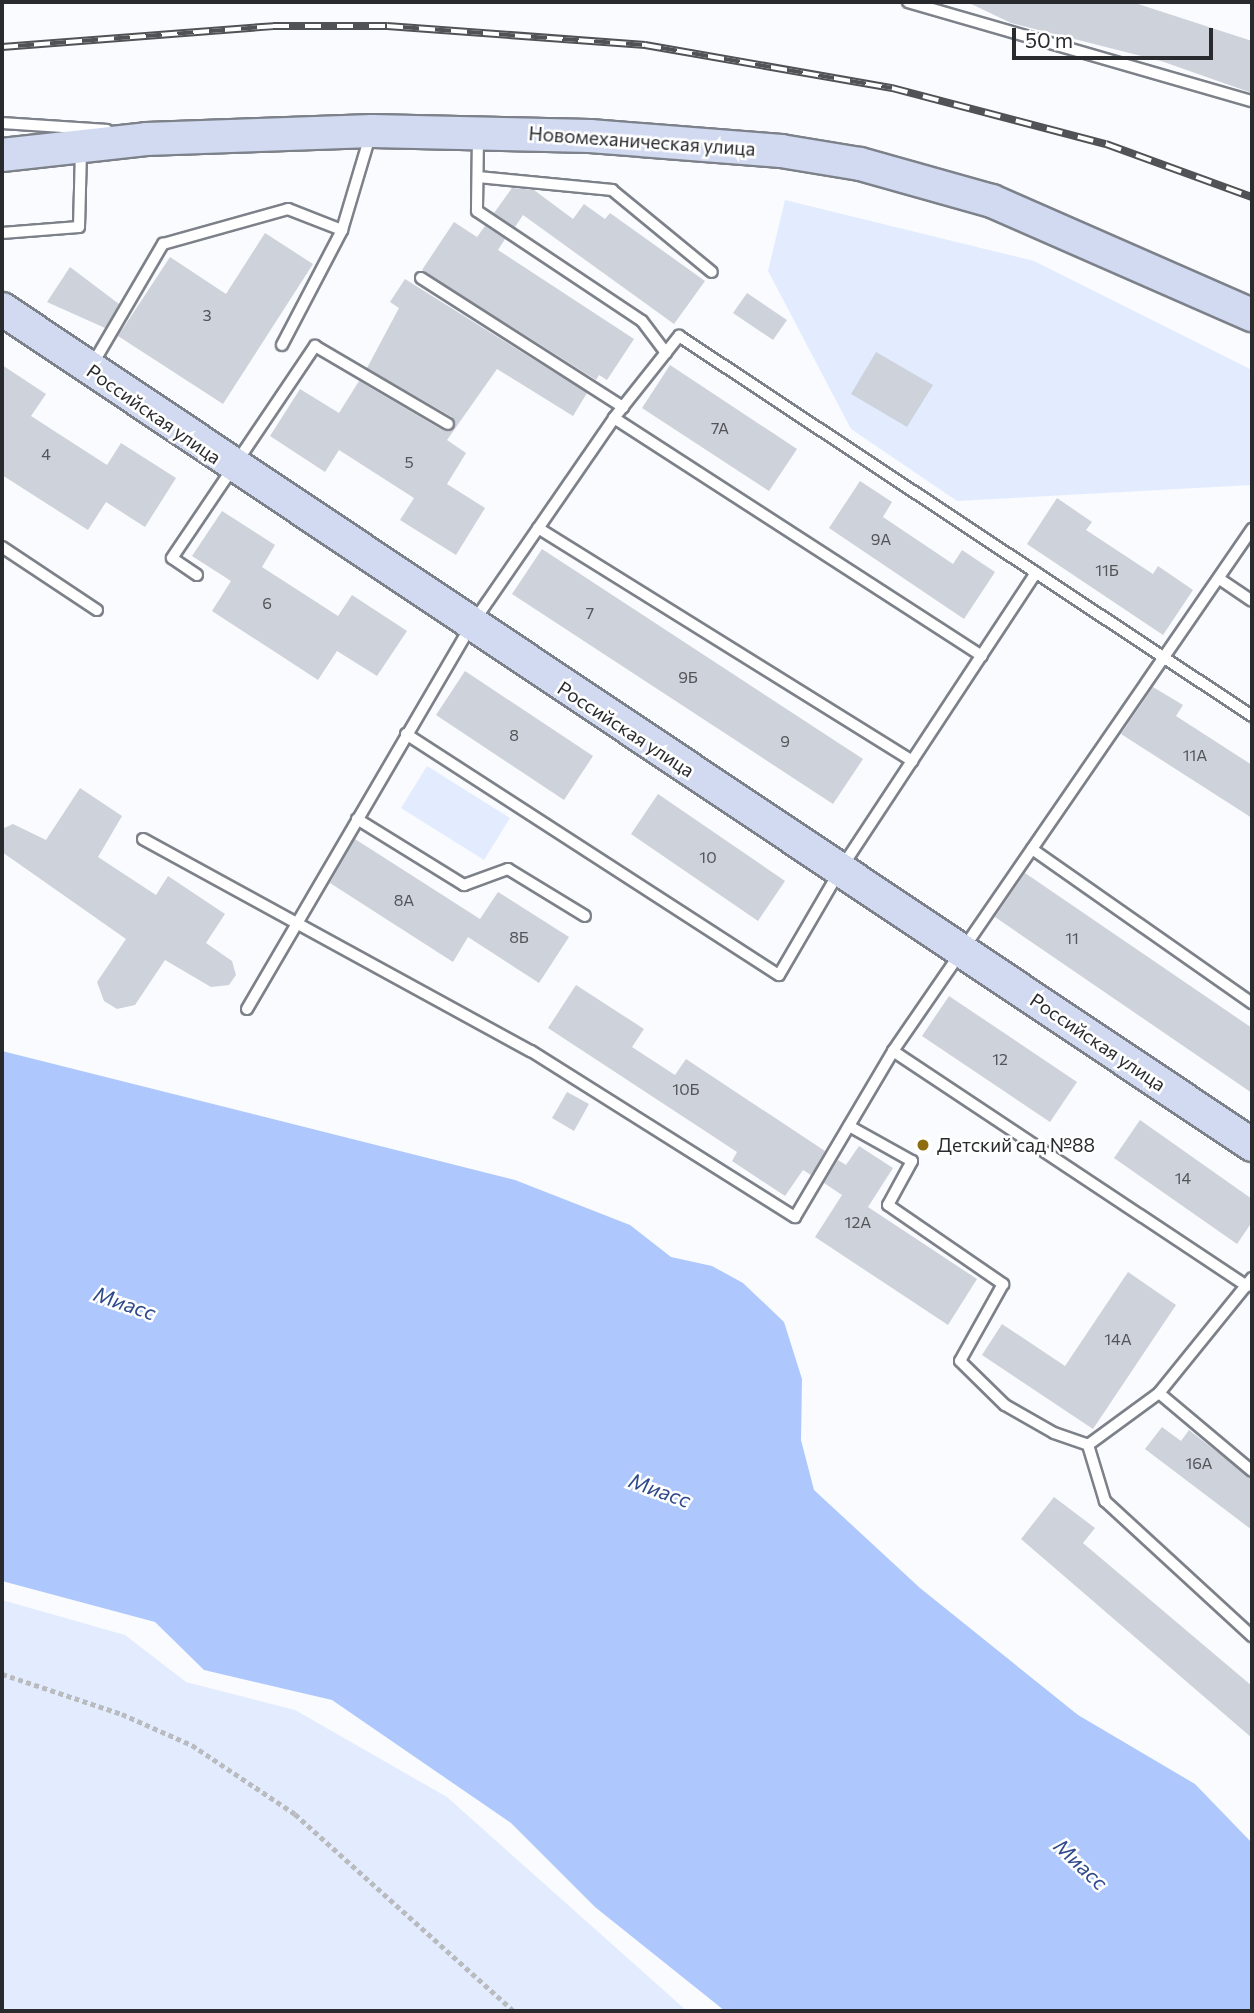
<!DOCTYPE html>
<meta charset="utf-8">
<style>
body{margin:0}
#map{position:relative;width:1254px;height:2013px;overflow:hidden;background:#f9fbfe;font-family:Commissioner,sans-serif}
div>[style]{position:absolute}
.green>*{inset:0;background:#e3ecff}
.water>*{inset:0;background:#aec8fe}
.building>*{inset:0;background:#ced2db}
.path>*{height:4.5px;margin-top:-2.25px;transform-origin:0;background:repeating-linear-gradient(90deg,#b9bbbe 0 5px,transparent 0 8.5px)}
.roads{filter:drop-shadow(2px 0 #7d8189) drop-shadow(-2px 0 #7d8189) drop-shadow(0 2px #7d8189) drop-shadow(0 -2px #7d8189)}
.service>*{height:10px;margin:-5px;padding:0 5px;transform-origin:5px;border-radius:5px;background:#fff}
.secondary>*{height:32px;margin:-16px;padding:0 16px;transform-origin:16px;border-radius:16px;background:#d1daf1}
.rail>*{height:8px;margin-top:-4px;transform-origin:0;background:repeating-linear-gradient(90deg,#fff 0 16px,#515255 0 32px);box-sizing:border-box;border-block:2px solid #515255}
.dots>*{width:19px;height:19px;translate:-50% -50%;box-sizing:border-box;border:4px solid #fff;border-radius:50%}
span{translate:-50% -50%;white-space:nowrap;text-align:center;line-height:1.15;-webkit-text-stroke:5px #fff;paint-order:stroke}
.number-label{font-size:16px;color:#525458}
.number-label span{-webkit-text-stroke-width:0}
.street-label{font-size:19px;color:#292a2d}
.poi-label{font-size:19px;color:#292a2d}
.left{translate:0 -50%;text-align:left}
.water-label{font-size:21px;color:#2f4a8a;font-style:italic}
.frame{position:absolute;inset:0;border:4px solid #292a2d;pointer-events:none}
.scale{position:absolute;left:1012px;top:28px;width:201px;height:32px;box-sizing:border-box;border:4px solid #292a2d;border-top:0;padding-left:9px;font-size:21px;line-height:24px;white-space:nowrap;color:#292a2d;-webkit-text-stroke:5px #fff;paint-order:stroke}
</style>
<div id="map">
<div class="green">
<div style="clip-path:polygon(785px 200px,1034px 261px,1252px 370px,1252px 485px,957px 501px,851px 429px,768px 271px)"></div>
<div style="clip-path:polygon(427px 766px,510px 818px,484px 860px,401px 808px)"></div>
<div style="clip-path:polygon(2px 1600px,125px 1635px,186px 1682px,295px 1710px,447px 1797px,687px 2011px,2px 2011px)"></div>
</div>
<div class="water">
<div style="clip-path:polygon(2px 1051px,515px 1180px,630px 1225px,671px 1257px,712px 1266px,743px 1283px,784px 1322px,802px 1379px,801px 1440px,814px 1490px,920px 1588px,1078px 1715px,1195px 1784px,1252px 1843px,1252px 2011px,725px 2011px,595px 1907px,511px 1823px,332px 1700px,204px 1670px,155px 1622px,2px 1581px)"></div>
</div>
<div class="building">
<div style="clip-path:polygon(967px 2px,1132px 2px,1252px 41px,1252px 93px,1161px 61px,1011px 23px)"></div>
<div style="clip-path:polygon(512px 188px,534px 190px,573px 219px,584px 204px,605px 219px,610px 213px,705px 281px,674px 324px,523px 215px,515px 227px,494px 213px)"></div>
<div style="clip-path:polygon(454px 222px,477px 237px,485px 226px,505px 239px,498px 250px,634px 339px,607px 380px,599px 375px,596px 380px,422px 270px)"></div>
<div style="clip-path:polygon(265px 233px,313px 264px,223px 404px,118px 336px,170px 257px,226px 294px)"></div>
<div style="clip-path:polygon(70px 267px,119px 304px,105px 328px,47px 302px)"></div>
<div style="clip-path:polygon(405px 279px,587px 393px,573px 416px,497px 369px,447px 440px,466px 453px,447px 484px,485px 508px,456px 555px,400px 520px,414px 498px,339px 450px,325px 472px,270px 436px,300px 389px,339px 413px,359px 381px,444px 431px,454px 429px,452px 417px,367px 368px,399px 308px,390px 302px)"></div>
<div style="clip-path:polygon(747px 293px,787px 320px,773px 340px,733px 313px)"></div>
<div style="clip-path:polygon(876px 352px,933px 385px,907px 427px,851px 394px)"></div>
<div style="clip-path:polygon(2px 365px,46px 394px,31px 416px,107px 465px,121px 443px,176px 478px,145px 527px,106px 502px,88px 530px,2px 475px)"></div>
<div style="clip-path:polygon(670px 365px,797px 449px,769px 491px,642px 408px)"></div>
<div style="clip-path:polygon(860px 481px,892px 502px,883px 517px,953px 564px,962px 550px,995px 572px,964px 619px,829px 528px)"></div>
<div style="clip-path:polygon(1057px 498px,1092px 522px,1086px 530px,1153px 574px,1158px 566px,1193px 590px,1163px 635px,1027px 544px)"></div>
<div style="clip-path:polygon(222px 511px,275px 545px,262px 567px,338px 616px,352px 595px,407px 631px,377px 676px,337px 651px,318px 680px,212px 611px,231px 581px,192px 556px)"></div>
<div style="clip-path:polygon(542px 549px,863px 759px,833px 804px,512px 594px)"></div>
<div style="clip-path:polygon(465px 671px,593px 756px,564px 800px,436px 715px)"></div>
<div style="clip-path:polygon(1153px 687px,1183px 705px,1176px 716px,1252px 765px,1252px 818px,1121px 734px)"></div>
<div style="clip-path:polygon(80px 788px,122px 816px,98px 857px,156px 895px,168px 876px,225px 914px,206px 943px,232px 961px,236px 975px,229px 985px,211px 987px,165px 960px,135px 1005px,117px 1009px,104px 1001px,97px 982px,126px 939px,2px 852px,2px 829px,13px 824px,46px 840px)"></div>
<div style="clip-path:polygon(658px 794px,785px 881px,758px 921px,631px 834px)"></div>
<div style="clip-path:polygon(355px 839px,480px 919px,498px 892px,569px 937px,539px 983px,468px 937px,453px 962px,330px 883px)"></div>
<div style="clip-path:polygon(1025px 873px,1252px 1028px,1252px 1093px,995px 917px)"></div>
<div style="clip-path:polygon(576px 985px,644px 1029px,632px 1047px,675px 1075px,686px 1059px,825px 1151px,811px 1175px,803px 1170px,785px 1196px,732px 1161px,737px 1152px,548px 1028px)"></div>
<div style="clip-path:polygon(949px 996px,1077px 1082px,1050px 1122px,922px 1036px)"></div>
<div style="clip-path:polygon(567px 1092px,589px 1104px,574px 1131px,552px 1118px)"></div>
<div style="clip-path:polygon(1140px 1120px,1252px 1199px,1252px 1222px,1237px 1244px,1114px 1158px)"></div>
<div style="clip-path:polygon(859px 1146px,893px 1168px,868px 1207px,977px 1279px,948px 1325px,815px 1237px,842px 1195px,824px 1183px,838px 1160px,846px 1165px)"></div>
<div style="clip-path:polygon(1128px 1272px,1176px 1305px,1093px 1429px,982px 1355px,1002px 1324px,1065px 1366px)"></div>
<div style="clip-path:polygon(1162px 1427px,1181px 1441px,1189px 1430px,1252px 1479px,1252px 1530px,1145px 1449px)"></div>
<div style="clip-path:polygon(1054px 1497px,1095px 1528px,1083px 1543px,1252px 1686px,1252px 1738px,1021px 1539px)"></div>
</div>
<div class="path">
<div style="left:2px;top:1674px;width:126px;rotate:18.4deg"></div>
<div style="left:122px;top:1714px;width:77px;rotate:23.9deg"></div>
<div style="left:192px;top:1745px;width:124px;rotate:33.8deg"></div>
<div style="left:295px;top:1814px;width:295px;rotate:42deg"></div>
</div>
<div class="roads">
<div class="service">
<div style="left:908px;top:2px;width:358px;rotate:16.1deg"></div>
<div style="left:2px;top:123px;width:105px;rotate:3.8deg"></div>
<div style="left:478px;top:136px;width:75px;rotate:90.8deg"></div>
<div style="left:477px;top:211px;width:198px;rotate:33.7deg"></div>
<div style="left:642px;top:321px;width:40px;rotate:53deg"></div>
<div style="left:478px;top:177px;width:135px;rotate:5.5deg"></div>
<div style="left:612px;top:190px;width:129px;rotate:39.4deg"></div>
<div style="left:2px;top:233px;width:77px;rotate:-4.5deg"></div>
<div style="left:79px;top:227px;width:77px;rotate:-88.5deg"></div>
<div style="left:421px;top:278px;width:240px;rotate:32.6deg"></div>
<div style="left:282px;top:345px;width:130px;rotate:-62.4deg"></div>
<div style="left:91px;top:367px;width:143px;rotate:-59.7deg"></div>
<div style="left:163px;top:244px;width:130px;rotate:-15.6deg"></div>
<div style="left:288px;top:209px;width:58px;rotate:21.3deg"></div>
<div style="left:342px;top:230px;width:98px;rotate:-73.4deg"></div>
<div style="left:614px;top:418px;width:438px;rotate:32.9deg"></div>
<div style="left:538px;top:528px;width:441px;rotate:31.9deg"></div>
<div style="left:2px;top:547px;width:114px;rotate:33.6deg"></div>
<div style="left:197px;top:575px;width:30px;rotate:-146deg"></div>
<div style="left:172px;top:558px;width:256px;rotate:-56deg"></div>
<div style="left:315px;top:346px;width:154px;rotate:30.4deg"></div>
<div style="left:1221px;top:580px;width:37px;rotate:34deg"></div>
<div style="left:406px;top:734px;width:444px;rotate:32.9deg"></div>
<div style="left:779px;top:975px;width:121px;rotate:-59.8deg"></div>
<div style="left:840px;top:870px;width:356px;rotate:-56.6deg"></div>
<div style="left:357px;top:819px;width:126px;rotate:31.7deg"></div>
<div style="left:464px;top:885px;width:47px;rotate:-20deg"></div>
<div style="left:508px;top:869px;width:90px;rotate:31.4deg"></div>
<div style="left:143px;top:839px;width:442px;rotate:28.7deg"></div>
<div style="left:531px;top:1051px;width:312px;rotate:32.2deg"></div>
<div style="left:795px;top:1217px;width:193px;rotate:-59.4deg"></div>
<div style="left:893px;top:1051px;width:634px;rotate:-55.48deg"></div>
<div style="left:1032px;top:849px;width:269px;rotate:35deg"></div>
<div style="left:247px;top:1009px;width:442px;rotate:-59.7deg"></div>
<div style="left:470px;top:627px;width:254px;rotate:-55.4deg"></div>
<div style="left:614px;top:418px;width:105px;rotate:-51.6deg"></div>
<div style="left:679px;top:336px;width:688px;rotate:33.55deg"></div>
<div style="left:893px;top:1051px;width:425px;rotate:33.6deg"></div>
<div style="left:849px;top:1126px;width:72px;rotate:29.1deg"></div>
<div style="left:912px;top:1161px;width:50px;rotate:118.6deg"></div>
<div style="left:888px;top:1205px;width:140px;rotate:34.5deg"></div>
<div style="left:1003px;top:1284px;width:88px;rotate:119.2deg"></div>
<div style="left:960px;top:1361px;width:63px;rotate:44.4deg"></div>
<div style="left:1005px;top:1405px;width:56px;rotate:29.7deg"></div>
<div style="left:1054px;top:1433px;width:36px;rotate:19deg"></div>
<div style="left:1088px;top:1445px;width:88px;rotate:-36.2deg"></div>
<div style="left:1159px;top:1393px;width:148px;rotate:-51deg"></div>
<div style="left:1159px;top:1393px;width:121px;rotate:40deg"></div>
<div style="left:1088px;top:1445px;width:59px;rotate:73.1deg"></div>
<div style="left:1105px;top:1501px;width:200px;rotate:42.6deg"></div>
</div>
<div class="secondary">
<div style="left:2px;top:155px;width:145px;rotate:-6.3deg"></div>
<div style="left:146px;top:139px;width:226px;rotate:-2deg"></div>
<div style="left:372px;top:131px;width:218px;rotate:1.3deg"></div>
<div style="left:590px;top:136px;width:192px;rotate:4.5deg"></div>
<div style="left:781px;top:151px;width:80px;rotate:9.3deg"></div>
<div style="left:860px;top:164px;width:137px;rotate:15.7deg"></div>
<div style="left:992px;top:201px;width:284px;rotate:23.7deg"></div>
<div style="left:2px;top:309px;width:1504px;rotate:33.77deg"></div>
</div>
</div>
<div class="rail">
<div style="left:2px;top:47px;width:272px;rotate:-4.4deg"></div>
<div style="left:273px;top:26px;width:114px"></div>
<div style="left:387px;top:26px;width:259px;rotate:4.2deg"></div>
<div style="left:645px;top:45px;width:251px;rotate:9.9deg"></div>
<div style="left:892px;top:88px;width:221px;rotate:14.7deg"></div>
<div style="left:1106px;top:144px;width:155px;rotate:20deg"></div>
</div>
<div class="dots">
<div style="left:923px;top:1145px;background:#8e6c10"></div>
</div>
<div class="number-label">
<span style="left:207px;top:315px">3</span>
<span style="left:720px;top:428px">7А</span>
<span style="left:46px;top:454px">4</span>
<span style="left:409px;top:462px">5</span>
<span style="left:881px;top:539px">9А</span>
<span style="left:1107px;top:570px">11Б</span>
<span style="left:267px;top:603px">6</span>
<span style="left:590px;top:613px">7</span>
<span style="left:688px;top:677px">9Б</span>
<span style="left:514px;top:735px">8</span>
<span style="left:785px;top:741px">9</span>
<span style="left:1195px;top:755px">11А</span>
<span style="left:708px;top:857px">10</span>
<span style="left:404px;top:900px">8А</span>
<span style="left:519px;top:937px">8Б</span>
<span style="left:1072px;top:938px">11</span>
<span style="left:1000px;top:1059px">12</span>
<span style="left:686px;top:1089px">10Б</span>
<span style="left:1183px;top:1178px">14</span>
<span style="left:858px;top:1222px">12А</span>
<span style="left:1118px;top:1339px">14А</span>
<span style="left:1199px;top:1463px">16А</span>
</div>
<div class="street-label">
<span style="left:642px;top:141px;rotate:4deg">Новомеханическая улица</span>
<span style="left:154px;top:414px;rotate:35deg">Российская улица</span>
<span style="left:626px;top:729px;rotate:33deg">Российская улица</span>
<span style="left:1098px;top:1042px;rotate:34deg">Российская улица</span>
</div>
<div class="poi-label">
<span class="left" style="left:937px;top:1145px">Детский сад №88</span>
</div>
<div class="water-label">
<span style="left:125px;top:1303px;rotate:19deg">Миасс</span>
<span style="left:660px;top:1490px;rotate:20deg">Миасс</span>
<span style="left:1081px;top:1864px;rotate:43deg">Миасс</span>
</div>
<div class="frame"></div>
<div class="scale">50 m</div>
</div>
